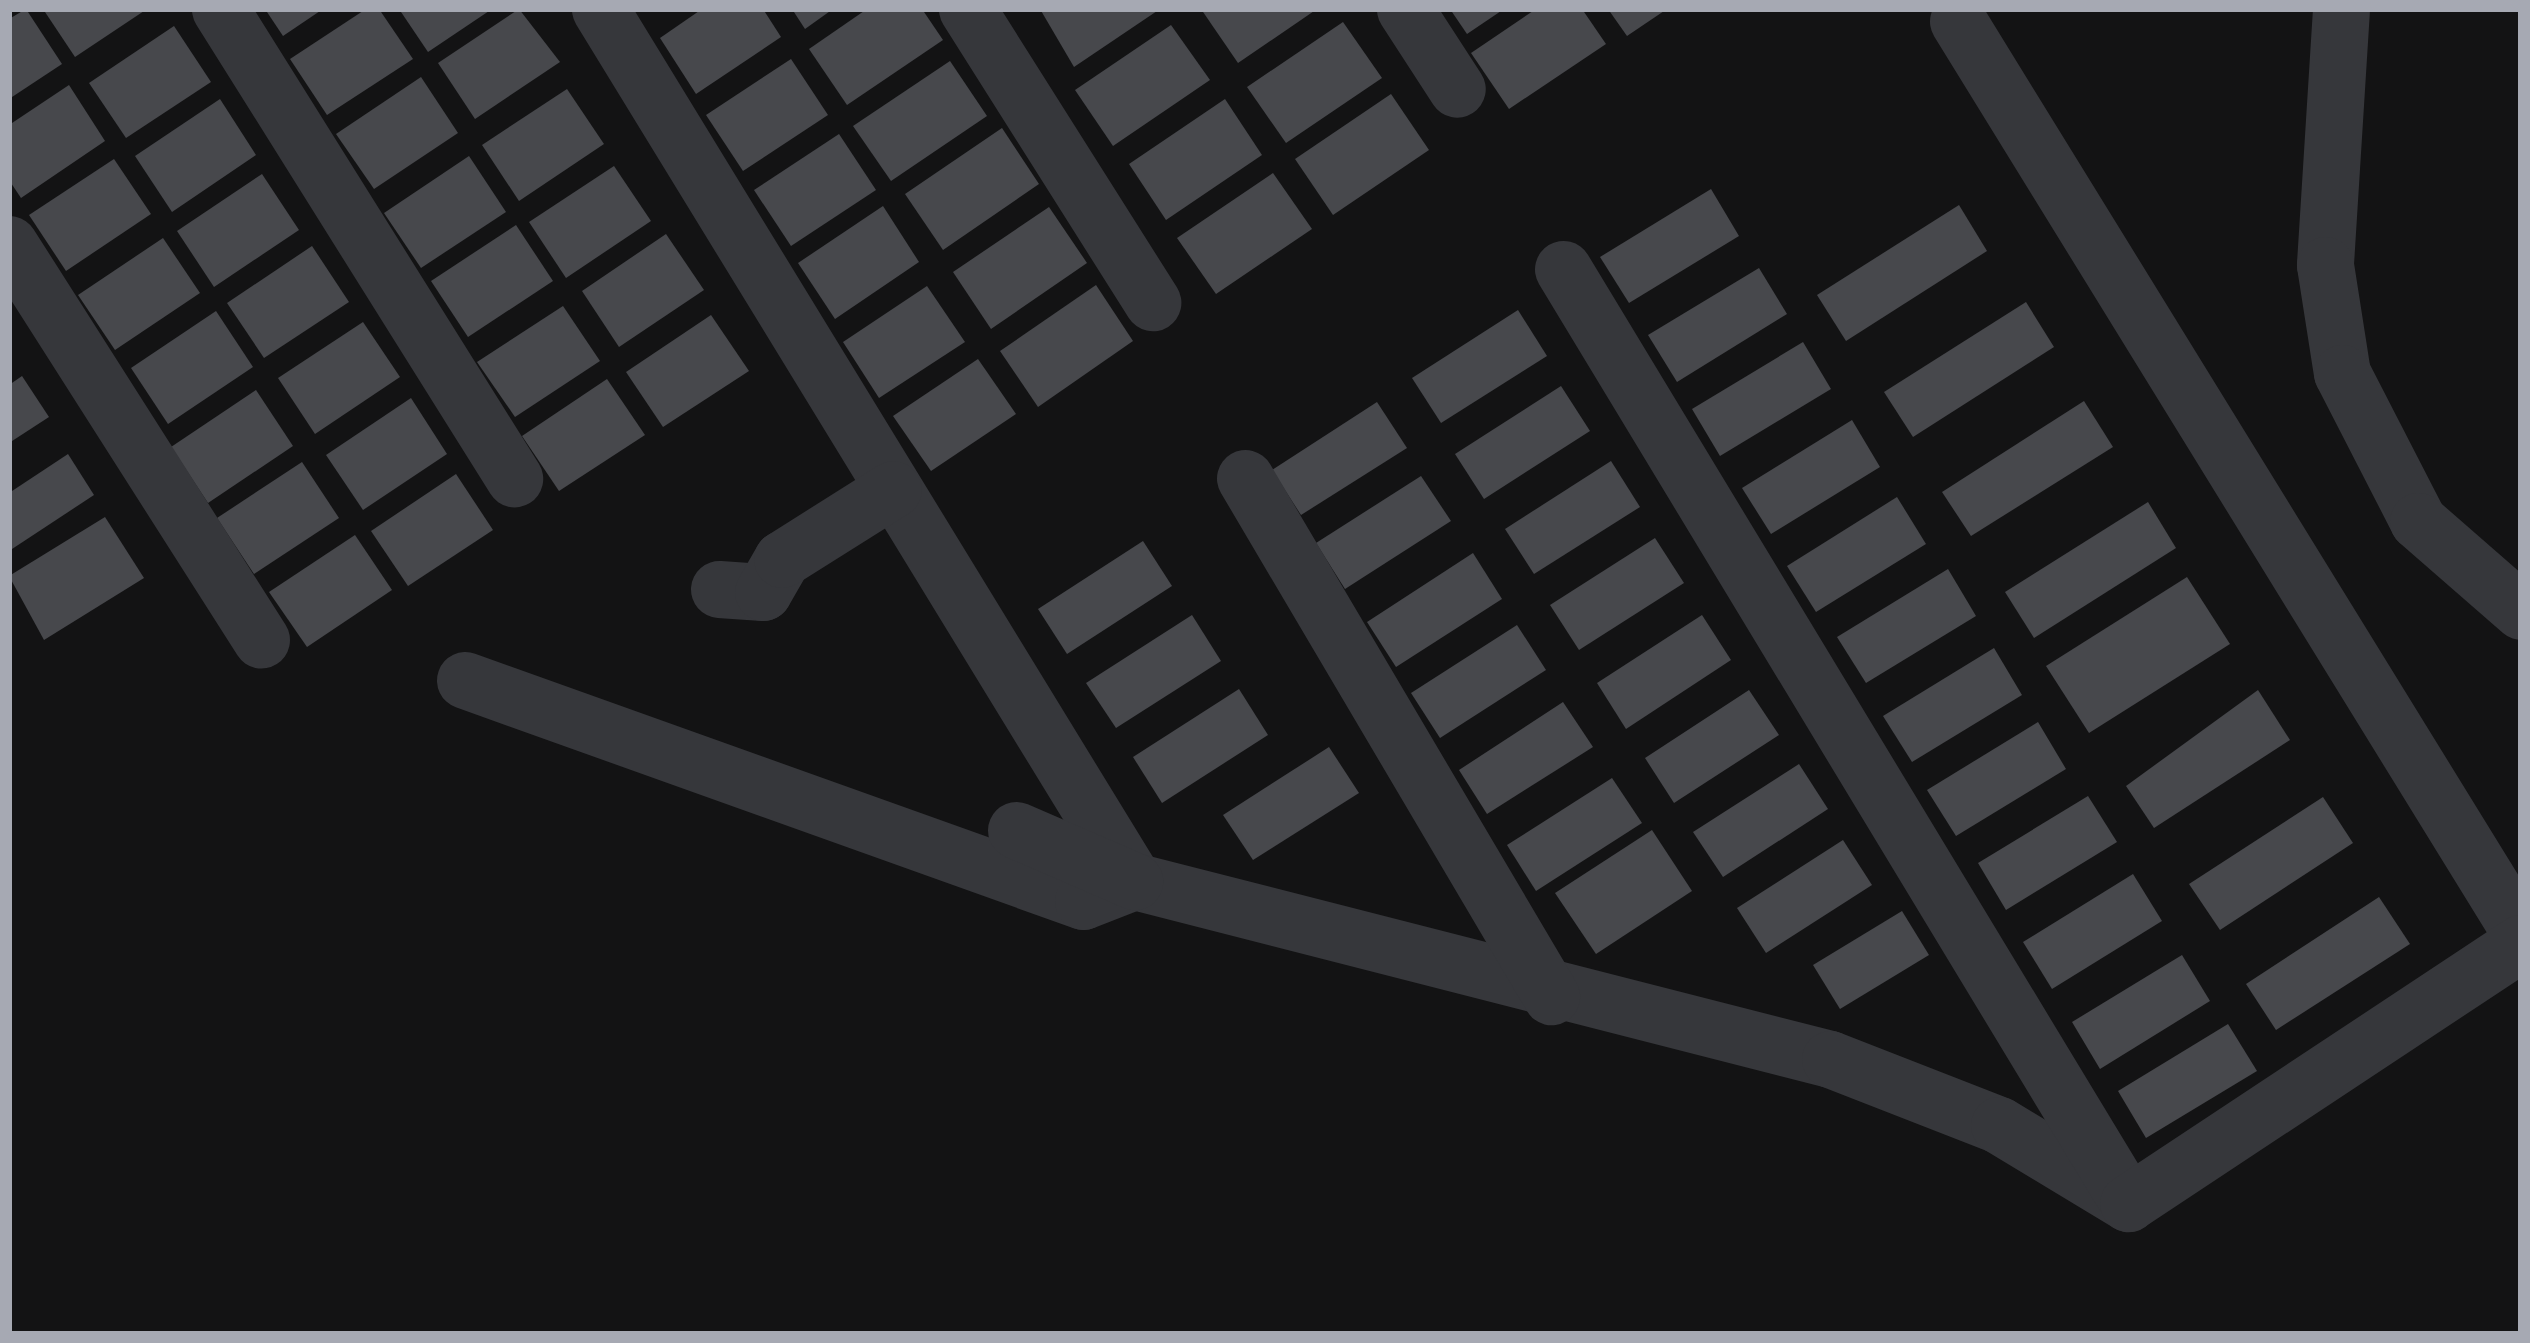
<!DOCTYPE html>
<style>
body{margin:0}
#map{position:relative;width:2530px;height:1343px;overflow:hidden;background:#131314;font-family:Karla,sans-serif}
div>[style]{position:absolute}
.building>*{inset:0;background:#47484c}
.minor>*{height:57px;margin:-28.5px;padding:0 28.5px;transform-origin:28.5px;border-radius:28.5px;background:#36373b}
span{translate:-50% -50%;white-space:nowrap;text-align:center;line-height:1.15;-webkit-text-stroke:9px #0e0e0f;paint-order:stroke}
.frame{position:absolute;inset:0;border:12px solid #a6a9b3;pointer-events:none}
</style>
<div id="map">
<div class="building">
<div style="clip-path:polygon(26px 9px,62px 64px,9px 99px,9px 19px)"></div>
<div style="clip-path:polygon(43px 9px,147px 9px,75px 57px)"></div>
<div style="clip-path:polygon(265px 9px,323px 9px,283px 36px)"></div>
<div style="clip-path:polygon(366px 9px,379px 9px,413px 59px,327px 115px,290px 59px)"></div>
<div style="clip-path:polygon(399px 9px,492px 9px,428px 52px)"></div>
<div style="clip-path:polygon(519px 9px,560px 62px,475px 119px,438px 63px)"></div>
<div style="clip-path:polygon(702px 9px,763px 9px,781px 37px,696px 94px,660px 38px)"></div>
<div style="clip-path:polygon(792px 9px,833px 9px,805px 29px)"></div>
<div style="clip-path:polygon(867px 9px,922px 9px,943px 40px,847px 105px,809px 49px)"></div>
<div style="clip-path:polygon(1040px 9px,1160px 9px,1074px 67px)"></div>
<div style="clip-path:polygon(1201px 9px,1317px 9px,1238px 63px)"></div>
<div style="clip-path:polygon(1450px 9px,1504px 9px,1467px 34px)"></div>
<div style="clip-path:polygon(1536px 9px,1582px 9px,1606px 44px,1509px 109px,1471px 53px)"></div>
<div style="clip-path:polygon(1608px 9px,1667px 9px,1627px 36px)"></div>
<div style="clip-path:polygon(1343px 22px,1382px 78px,1286px 143px,1247px 87px)"></div>
<div style="clip-path:polygon(1171px 25px,1210px 80px,1113px 146px,1075px 90px)"></div>
<div style="clip-path:polygon(174px 26px,211px 82px,126px 138px,89px 83px)"></div>
<div style="clip-path:polygon(791px 59px,828px 115px,743px 171px,706px 115px)"></div>
<div style="clip-path:polygon(950px 61px,987px 116px,891px 181px,853px 126px)"></div>
<div style="clip-path:polygon(421px 77px,458px 133px,374px 189px,336px 134px)"></div>
<div style="clip-path:polygon(69px 85px,105px 141px,21px 198px,9px 180px,9px 125px)"></div>
<div style="clip-path:polygon(567px 89px,604px 144px,519px 201px,482px 145px)"></div>
<div style="clip-path:polygon(1391px 94px,1429px 150px,1333px 215px,1295px 159px)"></div>
<div style="clip-path:polygon(220px 99px,256px 155px,172px 212px,135px 156px)"></div>
<div style="clip-path:polygon(1225px 99px,1262px 155px,1166px 220px,1129px 164px)"></div>
<div style="clip-path:polygon(1002px 128px,1039px 184px,943px 250px,905px 194px)"></div>
<div style="clip-path:polygon(839px 134px,876px 190px,791px 246px,754px 190px)"></div>
<div style="clip-path:polygon(469px 156px,506px 212px,421px 268px,384px 213px)"></div>
<div style="clip-path:polygon(114px 159px,151px 214px,66px 271px,29px 215px)"></div>
<div style="clip-path:polygon(614px 166px,651px 221px,566px 278px,529px 222px)"></div>
<div style="clip-path:polygon(1273px 173px,1312px 229px,1216px 294px,1177px 238px)"></div>
<div style="clip-path:polygon(262px 174px,299px 230px,214px 287px,177px 231px)"></div>
<div style="clip-path:polygon(1711px 189px,1739px 236px,1629px 303px,1600px 257px)"></div>
<div style="clip-path:polygon(1959px 205px,1987px 251px,1846px 341px,1817px 295px)"></div>
<div style="clip-path:polygon(883px 206px,919px 262px,835px 319px,798px 263px)"></div>
<div style="clip-path:polygon(1049px 207px,1087px 263px,991px 329px,953px 272px)"></div>
<div style="clip-path:polygon(516px 225px,553px 281px,468px 337px,431px 281px)"></div>
<div style="clip-path:polygon(666px 234px,704px 290px,619px 347px,582px 291px)"></div>
<div style="clip-path:polygon(163px 238px,200px 293px,115px 350px,78px 295px)"></div>
<div style="clip-path:polygon(312px 246px,349px 302px,264px 358px,227px 303px)"></div>
<div style="clip-path:polygon(1759px 268px,1787px 314px,1677px 382px,1648px 335px)"></div>
<div style="clip-path:polygon(1096px 285px,1133px 341px,1038px 407px,1000px 351px)"></div>
<div style="clip-path:polygon(927px 286px,965px 342px,879px 398px,843px 342px)"></div>
<div style="clip-path:polygon(2026px 302px,2054px 347px,1913px 437px,1884px 392px)"></div>
<div style="clip-path:polygon(563px 306px,600px 361px,515px 417px,477px 362px)"></div>
<div style="clip-path:polygon(1518px 310px,1547px 356px,1441px 423px,1412px 378px)"></div>
<div style="clip-path:polygon(216px 311px,253px 367px,168px 424px,131px 368px)"></div>
<div style="clip-path:polygon(711px 315px,749px 371px,663px 427px,626px 372px)"></div>
<div style="clip-path:polygon(363px 322px,400px 377px,315px 434px,278px 378px)"></div>
<div style="clip-path:polygon(1803px 342px,1831px 389px,1720px 456px,1692px 409px)"></div>
<div style="clip-path:polygon(978px 359px,1016px 414px,931px 471px,893px 416px)"></div>
<div style="clip-path:polygon(22px 376px,49px 417px,9px 443px,9px 385px)"></div>
<div style="clip-path:polygon(607px 379px,645px 435px,559px 491px,522px 436px)"></div>
<div style="clip-path:polygon(1561px 386px,1590px 431px,1484px 499px,1455px 454px)"></div>
<div style="clip-path:polygon(256px 390px,293px 446px,208px 503px,171px 447px)"></div>
<div style="clip-path:polygon(411px 398px,447px 454px,363px 510px,326px 455px)"></div>
<div style="clip-path:polygon(2084px 401px,2113px 447px,1971px 536px,1942px 492px)"></div>
<div style="clip-path:polygon(1377px 402px,1407px 448px,1301px 515px,1272px 470px)"></div>
<div style="clip-path:polygon(1852px 420px,1880px 467px,1771px 534px,1742px 488px)"></div>
<div style="clip-path:polygon(68px 454px,94px 495px,9px 551px,9px 493px)"></div>
<div style="clip-path:polygon(1611px 461px,1640px 507px,1534px 574px,1505px 529px)"></div>
<div style="clip-path:polygon(302px 462px,339px 518px,254px 574px,217px 518px)"></div>
<div style="clip-path:polygon(456px 474px,493px 530px,408px 586px,371px 531px)"></div>
<div style="clip-path:polygon(1421px 476px,1451px 521px,1345px 589px,1316px 543px)"></div>
<div style="clip-path:polygon(1897px 497px,1926px 544px,1816px 612px,1787px 566px)"></div>
<div style="clip-path:polygon(2148px 502px,2176px 548px,2034px 638px,2005px 592px)"></div>
<div style="clip-path:polygon(105px 517px,144px 578px,44px 640px,9px 576px)"></div>
<div style="clip-path:polygon(355px 535px,392px 590px,307px 647px,269px 592px)"></div>
<div style="clip-path:polygon(1655px 538px,1684px 583px,1579px 650px,1550px 605px)"></div>
<div style="clip-path:polygon(1143px 541px,1172px 586px,1067px 654px,1038px 609px)"></div>
<div style="clip-path:polygon(1473px 553px,1502px 599px,1396px 667px,1367px 622px)"></div>
<div style="clip-path:polygon(1948px 569px,1976px 616px,1866px 683px,1837px 637px)"></div>
<div style="clip-path:polygon(2187px 577px,2230px 644px,2089px 733px,2046px 666px)"></div>
<div style="clip-path:polygon(1192px 615px,1221px 661px,1116px 728px,1086px 683px)"></div>
<div style="clip-path:polygon(1702px 615px,1731px 660px,1626px 729px,1597px 683px)"></div>
<div style="clip-path:polygon(1517px 625px,1546px 670px,1440px 738px,1411px 693px)"></div>
<div style="clip-path:polygon(1994px 648px,2022px 695px,1912px 762px,1883px 716px)"></div>
<div style="clip-path:polygon(1239px 689px,1268px 735px,1162px 803px,1133px 757px)"></div>
<div style="clip-path:polygon(1749px 690px,1779px 735px,1674px 803px,1645px 758px)"></div>
<div style="clip-path:polygon(2258px 690px,2290px 740px,2154px 828px,2126px 786px)"></div>
<div style="clip-path:polygon(1563px 702px,1593px 747px,1487px 814px,1459px 770px)"></div>
<div style="clip-path:polygon(2038px 722px,2066px 769px,1956px 836px,1927px 790px)"></div>
<div style="clip-path:polygon(1329px 747px,1359px 793px,1253px 860px,1223px 815px)"></div>
<div style="clip-path:polygon(1799px 764px,1828px 809px,1723px 877px,1693px 832px)"></div>
<div style="clip-path:polygon(1612px 778px,1642px 823px,1536px 891px,1507px 845px)"></div>
<div style="clip-path:polygon(2088px 796px,2117px 842px,2006px 910px,1978px 863px)"></div>
<div style="clip-path:polygon(2323px 797px,2353px 843px,2220px 930px,2189px 884px)"></div>
<div style="clip-path:polygon(1652px 830px,1692px 891px,1596px 954px,1555px 893px)"></div>
<div style="clip-path:polygon(1843px 840px,1872px 885px,1766px 953px,1737px 908px)"></div>
<div style="clip-path:polygon(2133px 874px,2162px 921px,2052px 989px,2023px 942px)"></div>
<div style="clip-path:polygon(2379px 897px,2410px 944px,2276px 1030px,2246px 984px)"></div>
<div style="clip-path:polygon(1902px 911px,1929px 955px,1840px 1009px,1813px 965px)"></div>
<div style="clip-path:polygon(2182px 955px,2210px 1001px,2100px 1069px,2072px 1022px)"></div>
<div style="clip-path:polygon(2228px 1024px,2257px 1071px,2146px 1138px,2118px 1091px)"></div>
</div>
<div class="minor">
<div style="left:220px;top:9px;width:554px;rotate:57.92deg"></div>
<div style="left:600px;top:9px;width:1023px;rotate:58.52deg"></div>
<div style="left:1134px;top:881px;width:718px;rotate:14.35deg"></div>
<div style="left:1830px;top:1059px;width:181px;rotate:21.3deg"></div>
<div style="left:1999px;top:1125px;width:151px;rotate:31.2deg"></div>
<div style="left:967px;top:9px;width:347px;rotate:57.7deg"></div>
<div style="left:1405px;top:9px;width:95px;rotate:57deg"></div>
<div style="left:2341px;top:9px;width:256px;rotate:93.6deg"></div>
<div style="left:2325px;top:265px;width:109px;rotate:81.1deg"></div>
<div style="left:2342px;top:373px;width:166px;rotate:62.8deg"></div>
<div style="left:2418px;top:521px;width:137px;rotate:41.1deg"></div>
<div style="left:1958px;top:21px;width:1073px;rotate:58.34deg"></div>
<div style="left:9px;top:244px;width:469px;rotate:57.5deg"></div>
<div style="left:1563px;top:269px;width:1081px;rotate:58.81deg"></div>
<div style="left:1245px;top:478px;width:602px;rotate:59.43deg"></div>
<div style="left:719px;top:589px;width:44px;rotate:3.9deg"></div>
<div style="left:763px;top:592px;width:38px;rotate:-60deg"></div>
<div style="left:782px;top:559px;width:131px;rotate:-32.2deg"></div>
<div style="left:465px;top:680px;width:656px;rotate:19.68deg"></div>
<div style="left:1083px;top:901px;width:55px;rotate:-21.4deg"></div>
<div style="left:1016px;top:830px;width:129px;rotate:23.4deg"></div>
<div style="left:2128px;top:1203px;width:471px;rotate:-33.5deg"></div>
</div>
<div class="frame"></div>
</div>
